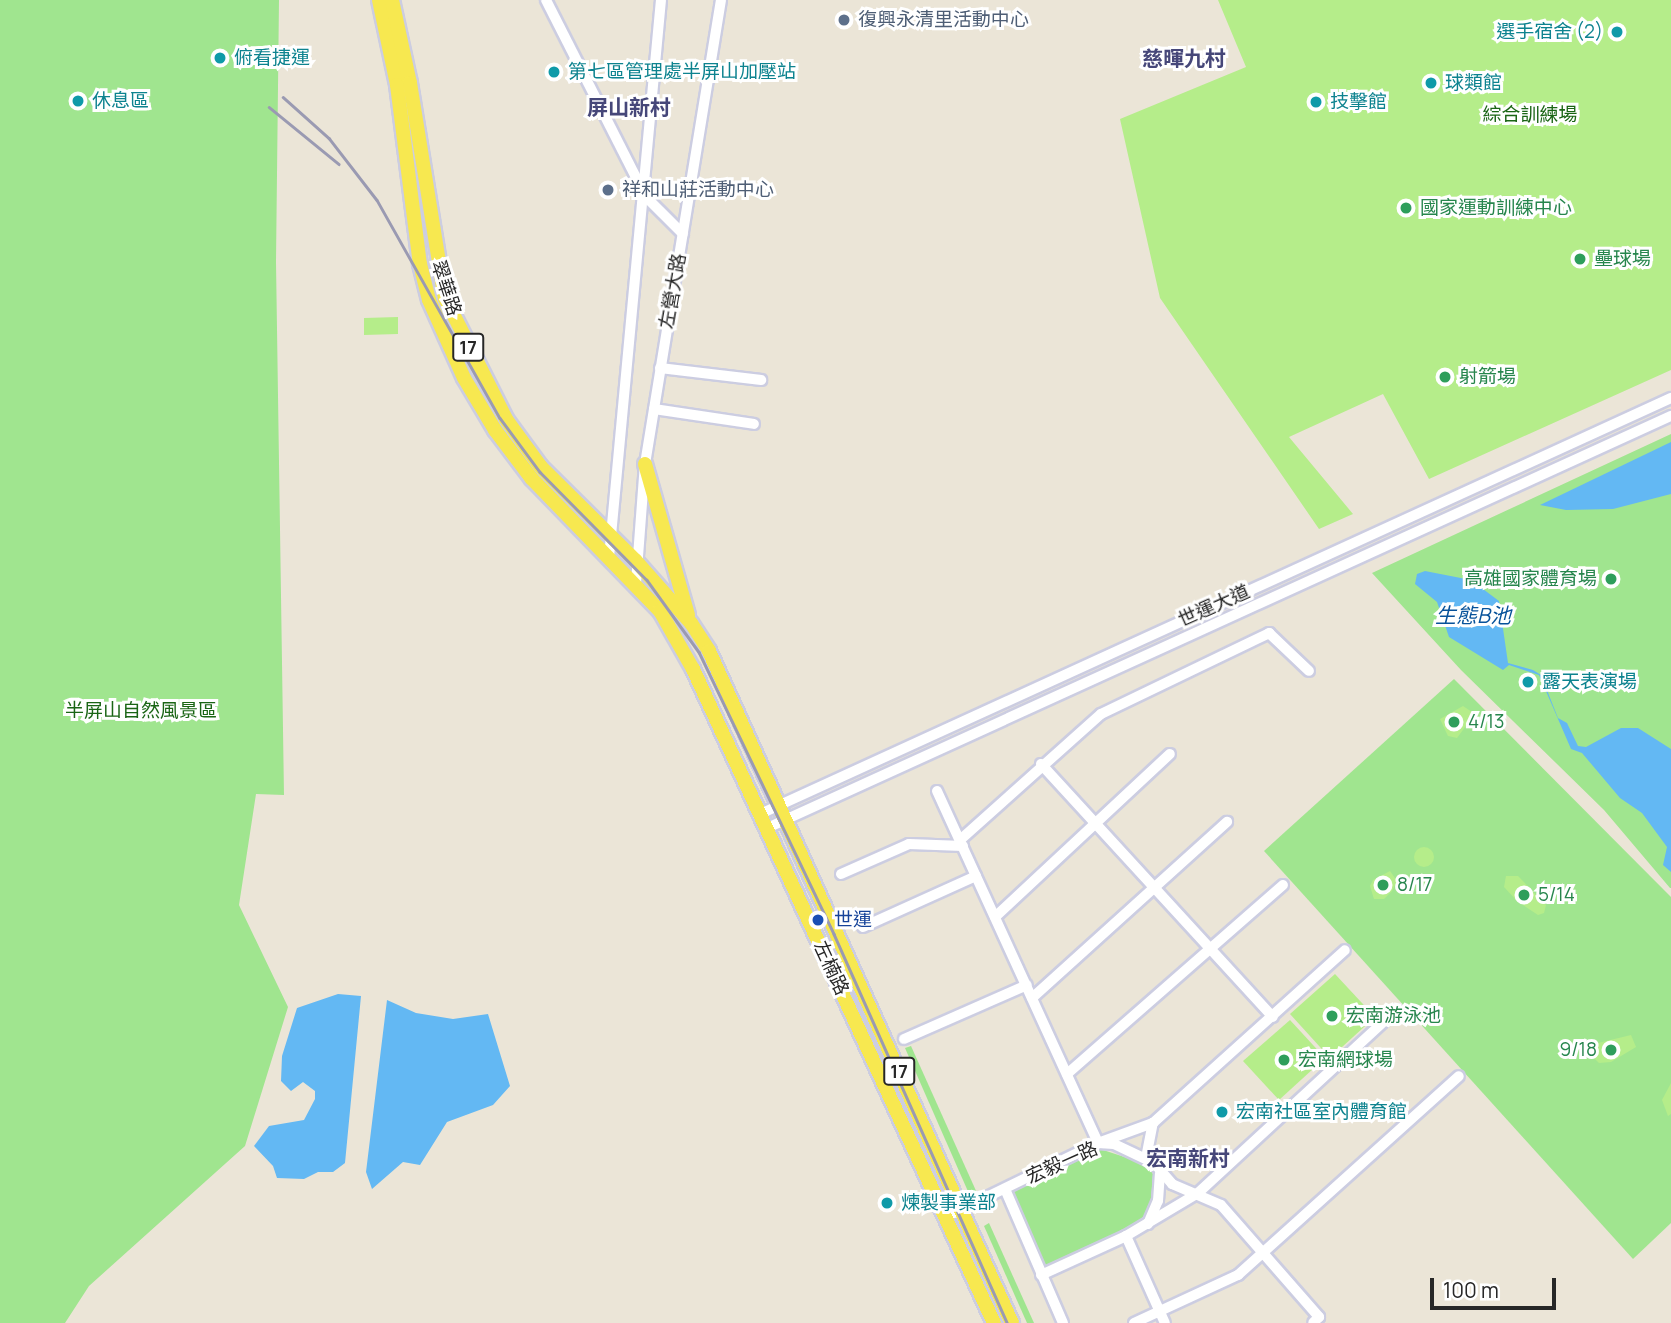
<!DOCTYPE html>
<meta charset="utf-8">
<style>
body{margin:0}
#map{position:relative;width:1671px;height:1323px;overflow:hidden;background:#ebe5d7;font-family:Manrope,"Noto Sans TC",sans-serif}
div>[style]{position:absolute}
.green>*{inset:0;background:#a0e58f}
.pitch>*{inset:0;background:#b5ed8a}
.round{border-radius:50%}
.water>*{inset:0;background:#63b8f3}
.roads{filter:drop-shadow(2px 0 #cccde1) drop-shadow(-2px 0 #cccde1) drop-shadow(0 2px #cccde1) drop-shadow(0 -2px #cccde1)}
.minor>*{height:10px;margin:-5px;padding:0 5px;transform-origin:5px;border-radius:5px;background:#fff}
.major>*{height:14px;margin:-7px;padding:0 7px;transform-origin:7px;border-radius:7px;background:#f7e850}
.rail>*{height:2.5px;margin:-1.25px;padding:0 1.25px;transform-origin:1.25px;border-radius:1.25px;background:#9a9ab2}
.dots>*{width:19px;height:19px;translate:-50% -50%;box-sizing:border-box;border:4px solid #fff;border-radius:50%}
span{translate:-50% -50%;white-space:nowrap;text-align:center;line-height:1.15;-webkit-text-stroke:6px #fff;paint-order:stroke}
.shield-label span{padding:2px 5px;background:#fff;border:2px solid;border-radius:5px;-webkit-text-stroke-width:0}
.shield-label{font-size:18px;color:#272727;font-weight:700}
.service-label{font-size:19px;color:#4e5e75}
.left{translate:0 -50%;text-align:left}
.culture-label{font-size:19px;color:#0d838f}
.right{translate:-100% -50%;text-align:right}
.park-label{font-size:19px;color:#1a6515}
.leisure-label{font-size:19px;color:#27864d}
.street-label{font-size:19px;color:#272727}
.transit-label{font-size:19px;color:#164399}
.neighbourhood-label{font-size:21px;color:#464779;font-weight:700}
.water-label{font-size:21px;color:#07529a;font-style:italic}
.scale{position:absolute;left:1430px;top:1278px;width:126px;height:32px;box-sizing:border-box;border:4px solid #272727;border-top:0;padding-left:9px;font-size:21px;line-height:24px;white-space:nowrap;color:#272727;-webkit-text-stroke:5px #fff;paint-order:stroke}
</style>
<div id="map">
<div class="green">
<div style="clip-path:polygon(0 0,279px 0,276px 262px,284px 795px,256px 794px,239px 905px,288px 1007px,245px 1146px,89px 1286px,65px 1323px,0 1323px)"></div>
<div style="clip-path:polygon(1671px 434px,1671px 888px,1670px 888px,1604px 810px,1461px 670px,1372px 573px)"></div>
<div style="clip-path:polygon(1454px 679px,1671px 897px,1671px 1223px,1633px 1259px,1264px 851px)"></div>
<div style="clip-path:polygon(911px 1046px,977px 1193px,970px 1196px,905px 1048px)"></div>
<div style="clip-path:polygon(1100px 1149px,1146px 1164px,1155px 1177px,1153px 1199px,1144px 1221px,1043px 1268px,1011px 1192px)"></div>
<div style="clip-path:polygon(989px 1223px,1034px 1323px,1027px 1323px,984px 1226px)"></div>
</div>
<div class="pitch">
<div style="clip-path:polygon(1218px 0,1671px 0,1671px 370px,1429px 479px,1383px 394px,1289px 437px,1353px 514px,1319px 529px,1160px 298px,1120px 119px,1246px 67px)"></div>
<div style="clip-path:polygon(398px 317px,398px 334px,364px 335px,364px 318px)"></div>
<div style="clip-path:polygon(1463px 706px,1472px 712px,1471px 719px,1457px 738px,1448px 736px,1440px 719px)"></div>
<div class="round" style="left:1414px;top:847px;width:20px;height:20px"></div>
<div style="clip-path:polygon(1390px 871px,1397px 881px,1392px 891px,1384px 899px,1374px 899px,1370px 886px,1373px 880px)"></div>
<div style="clip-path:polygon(1506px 876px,1518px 876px,1546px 905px,1544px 913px,1538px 915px,1517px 901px,1504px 887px)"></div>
<div style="clip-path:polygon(1335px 974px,1375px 1017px,1330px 1058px,1290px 1014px)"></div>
<div style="clip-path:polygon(1290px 1020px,1325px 1058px,1279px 1100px,1243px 1061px)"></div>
<div style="clip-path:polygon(1631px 1035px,1636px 1047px,1611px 1062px,1599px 1063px,1591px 1055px,1598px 1043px)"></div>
<div style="clip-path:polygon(1671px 1083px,1671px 1114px,1668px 1116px,1662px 1100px)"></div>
</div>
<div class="water">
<div style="clip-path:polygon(1671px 442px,1671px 494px,1613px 509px,1566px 510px,1540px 505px)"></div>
<div style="clip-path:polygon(1425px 571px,1471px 580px,1499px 601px,1508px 663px,1533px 670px,1541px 675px,1558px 718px,1567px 723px,1578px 746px,1586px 747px,1621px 728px,1638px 728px,1671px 749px,1671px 872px,1663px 865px,1667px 847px,1642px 813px,1620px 798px,1582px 753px,1571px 749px,1539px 675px,1509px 665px,1503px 670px,1449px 637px,1437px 602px,1415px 584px,1417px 574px)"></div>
<div style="clip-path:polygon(338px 994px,361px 996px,345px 1163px,333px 1172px,318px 1172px,304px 1179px,277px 1178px,273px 1166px,254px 1146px,269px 1126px,304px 1120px,315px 1099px,315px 1091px,303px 1082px,291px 1091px,281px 1081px,282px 1056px,297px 1008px)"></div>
<div style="clip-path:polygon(387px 1000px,416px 1013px,453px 1019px,488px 1014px,510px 1086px,493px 1105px,447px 1122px,420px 1165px,403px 1162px,372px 1189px,366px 1172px)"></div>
</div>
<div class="roads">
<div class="minor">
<div style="left:546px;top:0;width:221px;rotate:63.1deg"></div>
<div style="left:646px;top:197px;width:52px;rotate:45deg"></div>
<div style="left:660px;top:368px;width:102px;rotate:6.8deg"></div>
<div style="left:654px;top:409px;width:101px;rotate:8.5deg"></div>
<div style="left:609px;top:557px;width:559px;rotate:-84.67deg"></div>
<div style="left:636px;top:583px;width:119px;rotate:-85.7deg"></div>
<div style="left:645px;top:464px;width:470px;rotate:-80.7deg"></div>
<div style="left:1041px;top:764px;width:343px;rotate:47.5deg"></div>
<div style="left:937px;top:791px;width:387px;rotate:65.4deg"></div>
<div style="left:1098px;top:1143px;width:59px;rotate:-20deg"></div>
<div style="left:758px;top:815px;width:1004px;rotate:-24.55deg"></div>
<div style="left:765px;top:829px;width:996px;rotate:-24.51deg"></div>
<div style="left:960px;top:840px;width:189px;rotate:-41.8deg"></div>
<div style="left:1101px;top:714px;width:187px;rotate:-25.7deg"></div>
<div style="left:1269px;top:633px;width:55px;rotate:43.5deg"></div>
<div style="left:841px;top:874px;width:74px;rotate:-23.8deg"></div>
<div style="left:909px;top:844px;width:54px;rotate:2.1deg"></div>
<div style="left:995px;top:917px;width:239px;rotate:-43deg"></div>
<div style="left:863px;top:927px;width:124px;rotate:-24.3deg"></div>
<div style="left:1032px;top:998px;width:263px;rotate:-42.1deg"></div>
<div style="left:904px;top:1039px;width:134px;rotate:-23.7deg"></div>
<div style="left:1067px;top:1074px;width:287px;rotate:-41.2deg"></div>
<div style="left:1146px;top:1158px;width:36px;rotate:-79deg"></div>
<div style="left:1153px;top:1123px;width:258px;rotate:-42deg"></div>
<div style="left:1005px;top:1189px;width:146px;rotate:66.6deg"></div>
<div style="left:954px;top:1213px;width:160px;rotate:-25.9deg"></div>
<div style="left:1098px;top:1143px;width:16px;rotate:4deg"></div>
<div style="left:1114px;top:1144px;width:44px;rotate:25.4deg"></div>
<div style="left:1154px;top:1163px;width:28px;rotate:49deg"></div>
<div style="left:1172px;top:1184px;width:53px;rotate:23.2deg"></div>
<div style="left:1221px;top:1205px;width:149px;rotate:48.8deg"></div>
<div style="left:1319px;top:1317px;width:8px;rotate:135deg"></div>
<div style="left:1148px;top:1224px;width:25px;rotate:-67deg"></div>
<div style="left:1158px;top:1201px;width:27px;rotate:-86deg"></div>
<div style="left:1126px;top:1236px;width:95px;rotate:65.9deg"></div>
<div style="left:1041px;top:1275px;width:94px;rotate:-24.6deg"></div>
<div style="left:1126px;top:1236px;width:84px;rotate:-30.8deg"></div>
<div style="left:1198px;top:1193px;width:270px;rotate:-42.7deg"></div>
<div style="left:1134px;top:1323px;width:115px;rotate:-24.8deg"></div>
<div style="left:1238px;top:1275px;width:297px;rotate:-42deg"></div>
</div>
<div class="major">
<div style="left:379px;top:0;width:87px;rotate:78deg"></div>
<div style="left:397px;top:85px;width:180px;rotate:82.7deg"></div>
<div style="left:420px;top:264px;width:37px;rotate:76deg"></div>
<div style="left:429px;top:300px;width:85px;rotate:65.8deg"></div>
<div style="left:464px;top:378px;width:61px;rotate:59.2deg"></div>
<div style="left:495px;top:430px;width:61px;rotate:52.9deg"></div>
<div style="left:532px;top:479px;width:184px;rotate:45.9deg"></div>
<div style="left:660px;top:611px;width:67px;rotate:60.4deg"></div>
<div style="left:693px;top:669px;width:720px;rotate:65.29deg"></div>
<div style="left:392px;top:0;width:85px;rotate:77.8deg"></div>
<div style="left:410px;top:83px;width:218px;rotate:80.8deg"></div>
<div style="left:445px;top:298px;width:136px;rotate:63.2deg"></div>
<div style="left:506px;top:419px;width:59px;rotate:53.9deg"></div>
<div style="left:541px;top:467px;width:132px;rotate:44.7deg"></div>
<div style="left:635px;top:560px;width:84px;rotate:48.4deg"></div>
<div style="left:691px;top:623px;width:33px;rotate:57deg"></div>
<div style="left:709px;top:651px;width:737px;rotate:65.73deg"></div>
<div style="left:645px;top:464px;width:157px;rotate:74.1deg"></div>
</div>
</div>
<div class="rail">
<div style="left:283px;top:97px;width:62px;rotate:41.7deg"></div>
<div style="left:329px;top:138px;width:78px;rotate:52.3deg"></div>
<div style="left:377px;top:200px;width:250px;rotate:60.6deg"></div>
<div style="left:500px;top:418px;width:67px;rotate:53.5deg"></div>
<div style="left:540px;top:472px;width:152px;rotate:45.3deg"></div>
<div style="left:647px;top:580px;width:89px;rotate:54.2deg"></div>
<div style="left:699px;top:652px;width:313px;rotate:64.4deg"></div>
<div style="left:834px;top:934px;width:426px;rotate:66deg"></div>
<div style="left:269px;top:107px;width:90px;rotate:39.2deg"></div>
</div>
<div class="dots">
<div style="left:844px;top:20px;background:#5c6f8a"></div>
<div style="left:1617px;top:32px;background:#0f9aa8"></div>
<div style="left:220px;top:58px;background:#0f9aa8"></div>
<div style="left:554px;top:72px;background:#0f9aa8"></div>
<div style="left:1431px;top:83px;background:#0f9aa8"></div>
<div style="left:78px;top:101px;background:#0f9aa8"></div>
<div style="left:1316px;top:102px;background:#0f9aa8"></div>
<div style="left:608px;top:190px;background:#5c6f8a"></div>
<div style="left:1406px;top:208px;background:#2e9e5b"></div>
<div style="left:1580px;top:259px;background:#2e9e5b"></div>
<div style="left:1445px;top:377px;background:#2e9e5b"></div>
<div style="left:1611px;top:579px;background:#2e9e5b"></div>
<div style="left:1528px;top:682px;background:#0f9aa8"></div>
<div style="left:1454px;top:722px;background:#2e9e5b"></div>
<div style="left:1383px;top:885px;background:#2e9e5b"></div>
<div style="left:1524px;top:895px;background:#2e9e5b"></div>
<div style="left:818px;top:920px;background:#1a4fb4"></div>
<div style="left:1332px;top:1016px;background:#2e9e5b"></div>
<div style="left:1611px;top:1050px;background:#2e9e5b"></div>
<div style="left:1284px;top:1060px;background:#2e9e5b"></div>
<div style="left:1222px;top:1112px;background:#0f9aa8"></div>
<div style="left:887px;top:1203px;background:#0f9aa8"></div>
</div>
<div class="shield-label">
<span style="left:468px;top:347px">17</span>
<span style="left:899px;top:1071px">17</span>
</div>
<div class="service-label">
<span class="left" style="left:858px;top:20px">復興永清里活動中心</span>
<span class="left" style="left:622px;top:190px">祥和山莊活動中心</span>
</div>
<div class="culture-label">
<span class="right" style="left:1603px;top:32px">選手宿舍 (2)</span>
<span class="left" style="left:234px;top:58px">俯看捷運</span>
<span class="left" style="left:568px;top:72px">第七區管理處半屏山加壓站</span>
<span class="left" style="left:1445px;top:83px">球類館</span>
<span class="left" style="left:92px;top:101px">休息區</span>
<span class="left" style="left:1330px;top:102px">技擊館</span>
<span class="left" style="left:1542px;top:682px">露天表演場</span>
<span class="left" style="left:1236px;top:1112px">宏南社區室內體育館</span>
<span class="left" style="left:901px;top:1203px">煉製事業部</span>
</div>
<div class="park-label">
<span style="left:1530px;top:115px">綜合訓練場</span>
<span style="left:141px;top:711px">半屏山自然風景區</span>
</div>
<div class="leisure-label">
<span class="left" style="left:1420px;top:208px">國家運動訓練中心</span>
<span class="left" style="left:1594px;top:259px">壘球場</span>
<span class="left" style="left:1459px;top:377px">射箭場</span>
<span class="right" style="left:1597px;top:579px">高雄國家體育場</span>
<span class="left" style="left:1468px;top:722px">4/13</span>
<span class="left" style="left:1397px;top:885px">8/17</span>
<span class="left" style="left:1538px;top:895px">5/14</span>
<span class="left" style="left:1346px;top:1016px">宏南游泳池</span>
<span class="right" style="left:1597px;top:1050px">9/18</span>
<span class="left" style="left:1298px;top:1060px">宏南網球場</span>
</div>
<div class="street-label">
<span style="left:446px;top:288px;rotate:72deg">翠華路</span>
<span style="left:673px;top:291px;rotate:-80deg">左營大路</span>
<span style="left:1214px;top:606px;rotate:-24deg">世運大道</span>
<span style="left:831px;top:968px;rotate:65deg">左楠路</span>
<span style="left:1062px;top:1163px;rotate:-24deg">宏毅一路</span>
</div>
<div class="transit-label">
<span class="left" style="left:834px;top:920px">世運</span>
</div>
<div class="neighbourhood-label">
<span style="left:1184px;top:58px">慈暉九村</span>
<span style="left:629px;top:107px">屏山新村</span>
<span style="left:1188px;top:1158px">宏南新村</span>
</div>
<div class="water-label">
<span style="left:1473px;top:615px">生態B池</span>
</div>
<div class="scale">100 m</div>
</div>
